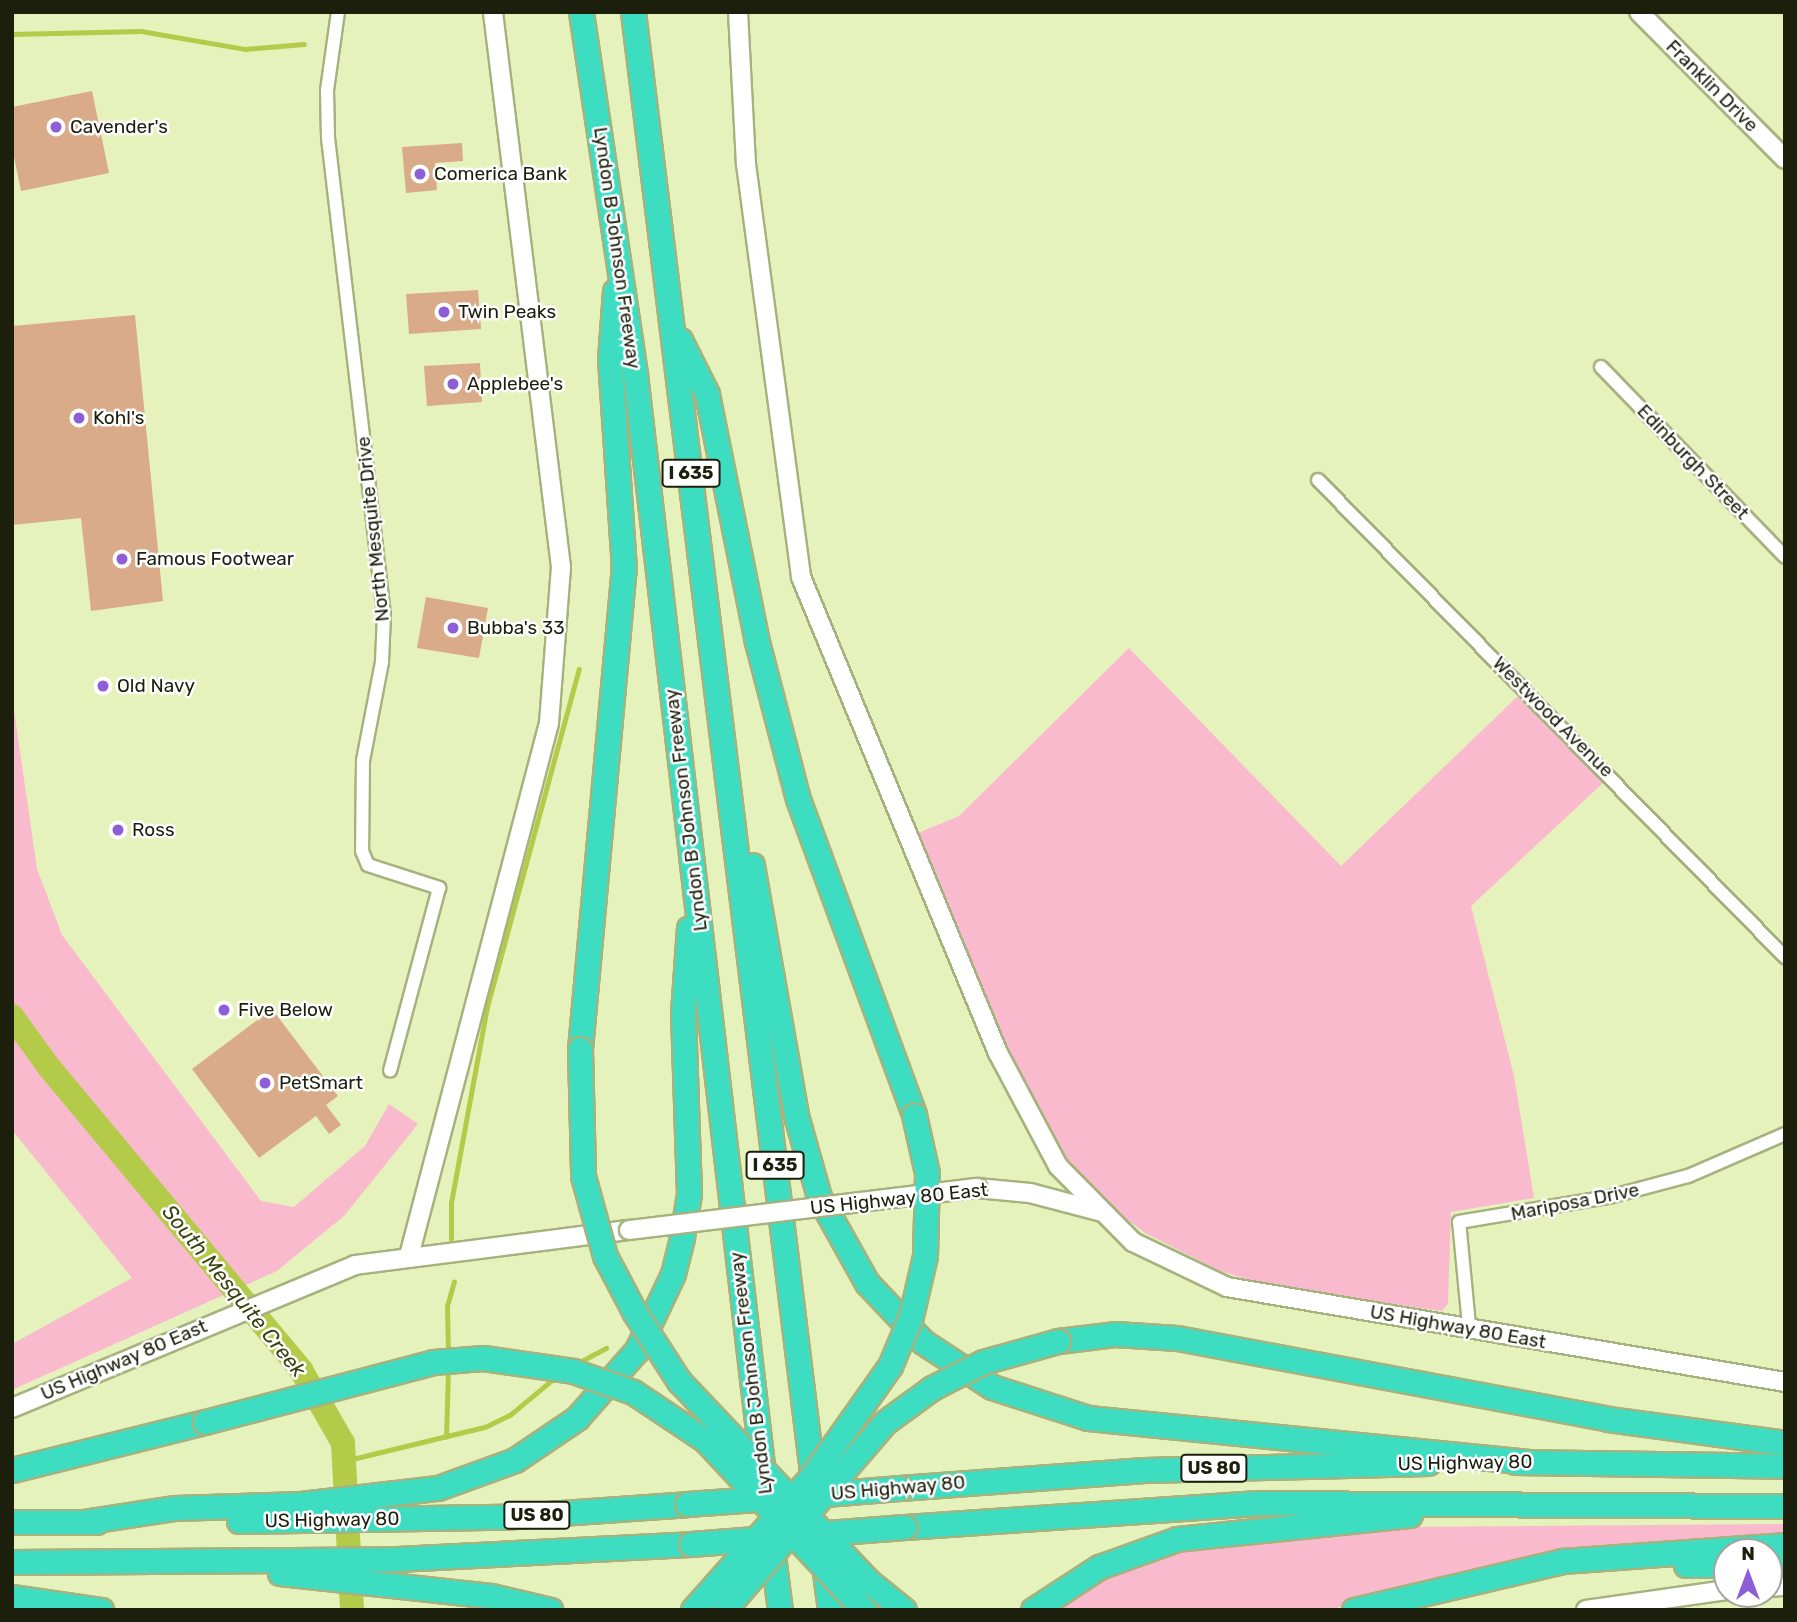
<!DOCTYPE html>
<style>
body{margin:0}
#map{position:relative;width:1797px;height:1622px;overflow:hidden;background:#e5f2bc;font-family:Rubik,sans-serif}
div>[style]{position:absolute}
.green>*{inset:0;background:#fabace}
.stream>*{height:4.5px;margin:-2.25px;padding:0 2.25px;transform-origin:2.25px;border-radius:2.25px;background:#b4cb4a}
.river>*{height:24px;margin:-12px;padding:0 12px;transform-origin:12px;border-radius:12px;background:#b4cb4a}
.building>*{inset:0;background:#d9ab89}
.roads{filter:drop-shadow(2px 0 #a6b27e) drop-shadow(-2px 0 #a6b27e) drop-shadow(0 2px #a6b27e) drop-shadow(0 -2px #a6b27e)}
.street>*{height:12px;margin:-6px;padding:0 6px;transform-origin:6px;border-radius:6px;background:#fff}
.secondary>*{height:18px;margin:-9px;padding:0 9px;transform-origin:9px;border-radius:9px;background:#fff}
.highway>*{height:23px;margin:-11.5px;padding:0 11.5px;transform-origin:11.5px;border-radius:11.5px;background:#3dddc2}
.bridges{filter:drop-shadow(2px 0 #a6b27e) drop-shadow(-2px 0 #a6b27e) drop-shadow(0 2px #a6b27e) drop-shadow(0 -2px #a6b27e)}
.secondary-bridge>*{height:18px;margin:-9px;padding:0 9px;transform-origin:9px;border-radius:9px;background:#fff}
.highway-bridge>*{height:23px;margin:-11.5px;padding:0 11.5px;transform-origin:11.5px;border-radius:11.5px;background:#3dddc2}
.dots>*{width:19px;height:19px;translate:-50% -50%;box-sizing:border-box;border:4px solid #fff;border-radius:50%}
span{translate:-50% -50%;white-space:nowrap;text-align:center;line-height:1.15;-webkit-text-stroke:5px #fff;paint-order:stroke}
.shield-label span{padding:2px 5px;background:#fff;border:2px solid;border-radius:5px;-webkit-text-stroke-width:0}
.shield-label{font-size:18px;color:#1b1f0b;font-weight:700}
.street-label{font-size:19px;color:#1b1f0b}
.poi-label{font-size:19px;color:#1b1f0b}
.left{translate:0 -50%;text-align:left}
.water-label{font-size:21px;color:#3a4310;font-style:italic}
.frame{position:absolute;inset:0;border:14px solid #1b1f0b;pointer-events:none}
.north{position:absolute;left:1713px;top:1538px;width:70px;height:70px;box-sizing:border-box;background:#fff;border:2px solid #a4a59d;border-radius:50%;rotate:0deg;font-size:19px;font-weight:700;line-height:28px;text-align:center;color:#1b1f0b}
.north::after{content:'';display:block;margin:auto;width:24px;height:32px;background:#8e5ed8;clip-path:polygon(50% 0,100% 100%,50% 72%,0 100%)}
</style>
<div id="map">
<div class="green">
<div style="clip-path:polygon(1129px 648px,1341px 866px,1519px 695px,1604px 782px,1471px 906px,1514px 1076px,1534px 1198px,1451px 1212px,1448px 1304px,1442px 1311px,1273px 1287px,1220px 1271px,1145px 1233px,1101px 1200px,1070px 1164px,1027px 1095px,918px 833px,959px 816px)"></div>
<div style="clip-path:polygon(12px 696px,37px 869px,62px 935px,261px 1201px,294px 1207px,365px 1146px,389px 1104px,418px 1124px,344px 1216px,277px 1271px,12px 1390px,12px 1344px,132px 1278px,12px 1130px)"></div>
<div style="clip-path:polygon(1785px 1524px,1785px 1537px,1481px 1567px,1329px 1610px,1047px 1610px,1087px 1582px,1178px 1550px,1402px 1527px)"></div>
</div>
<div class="stream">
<div style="left:12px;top:34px;width:129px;rotate:-1.3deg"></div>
<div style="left:141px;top:31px;width:106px;rotate:9.8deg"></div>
<div style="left:245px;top:49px;width:59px;rotate:-4.8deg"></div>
<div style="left:451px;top:1239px;width:36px;rotate:-90deg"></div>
<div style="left:451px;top:1203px;width:199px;rotate:-79.6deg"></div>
<div style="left:487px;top:1007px;width:350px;rotate:-74.8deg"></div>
<div style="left:448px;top:1354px;width:48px;rotate:-91.2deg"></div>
<div style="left:447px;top:1306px;width:25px;rotate:-74deg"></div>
<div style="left:576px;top:1364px;width:34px;rotate:-28deg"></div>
<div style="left:446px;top:1437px;width:68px;rotate:-88.3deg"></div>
<div style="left:344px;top:1461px;width:145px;rotate:-13.6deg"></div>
<div style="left:485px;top:1427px;width:28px;rotate:-26deg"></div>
<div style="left:510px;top:1415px;width:61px;rotate:-39.7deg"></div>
</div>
<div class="river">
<div style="left:12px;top:1016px;width:62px;rotate:54.2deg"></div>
<div style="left:48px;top:1066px;width:396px;rotate:50.2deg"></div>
<div style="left:301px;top:1370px;width:84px;rotate:60.1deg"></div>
<div style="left:343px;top:1443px;width:167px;rotate:86.9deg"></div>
</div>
<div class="building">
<div style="clip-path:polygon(92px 91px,109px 173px,21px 191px,12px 147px,12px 107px)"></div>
<div style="clip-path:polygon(462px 143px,463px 161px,435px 163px,437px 190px,406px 193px,402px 147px)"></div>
<div style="clip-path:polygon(478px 290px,481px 329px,409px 334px,406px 294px)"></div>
<div style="clip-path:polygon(135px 315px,163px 601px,91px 611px,81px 518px,12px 525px,12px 326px)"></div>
<div style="clip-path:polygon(480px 363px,482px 402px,427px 406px,424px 366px)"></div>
<div style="clip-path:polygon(426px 597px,488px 608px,479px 658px,417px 648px)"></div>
<div style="clip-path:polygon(272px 1009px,338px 1096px,326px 1105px,341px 1125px,329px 1134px,316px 1116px,259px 1158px,192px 1069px)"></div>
</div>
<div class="roads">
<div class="street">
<div style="left:338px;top:12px;width:79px;rotate:98deg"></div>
<div style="left:327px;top:90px;width:48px;rotate:88.8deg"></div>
<div style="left:328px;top:138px;width:479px;rotate:83.3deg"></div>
<div style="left:384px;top:614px;width:48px;rotate:92.4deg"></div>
<div style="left:382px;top:662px;width:101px;rotate:100.9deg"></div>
<div style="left:363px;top:761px;width:90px;rotate:90.6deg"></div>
<div style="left:362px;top:851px;width:15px;rotate:67deg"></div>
<div style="left:368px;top:865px;width:75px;rotate:17.9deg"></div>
<div style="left:439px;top:888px;width:189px;rotate:105deg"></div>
<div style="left:1601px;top:367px;width:264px;rotate:45.9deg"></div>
<div style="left:1318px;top:480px;width:668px;rotate:45.61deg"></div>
<div style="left:1469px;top:1325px;width:103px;rotate:-95.5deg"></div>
<div style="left:1459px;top:1222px;width:152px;rotate:-9.5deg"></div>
<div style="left:1609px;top:1197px;width:82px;rotate:-14.9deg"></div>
<div style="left:1688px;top:1176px;width:106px;rotate:-23.4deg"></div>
</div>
<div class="secondary">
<div style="left:738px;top:12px;width:152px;rotate:87deg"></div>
<div style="left:746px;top:164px;width:417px;rotate:82.4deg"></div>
<div style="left:801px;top:577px;width:515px;rotate:67.52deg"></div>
<div style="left:998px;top:1053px;width:128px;rotate:62deg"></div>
<div style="left:1058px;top:1166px;width:107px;rotate:45.4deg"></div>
<div style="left:1133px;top:1242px;width:104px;rotate:25.6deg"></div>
<div style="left:1227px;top:1287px;width:566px;rotate:9.66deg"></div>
<div style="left:1639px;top:12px;width:207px;rotate:45.2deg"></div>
<div style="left:977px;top:1188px;width:53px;rotate:5.4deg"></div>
<div style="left:1030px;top:1193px;width:74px;rotate:14.8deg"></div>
<div style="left:409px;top:1256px;width:551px;rotate:-75.28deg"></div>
<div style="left:549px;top:723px;width:156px;rotate:-85.6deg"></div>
<div style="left:561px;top:567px;width:559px;rotate:-96.99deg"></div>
<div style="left:12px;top:1408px;width:372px;rotate:-22.6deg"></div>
<div style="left:355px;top:1265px;width:276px;rotate:-7.3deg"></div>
<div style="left:1769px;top:1587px;width:16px;rotate:-4deg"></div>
<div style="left:1586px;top:1610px;width:142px;rotate:-8.1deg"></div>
</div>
<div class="highway">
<div style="left:581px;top:12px;width:366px;rotate:81.5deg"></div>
<div style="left:635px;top:374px;width:1115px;rotate:83.36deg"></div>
<div style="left:633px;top:12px;width:1488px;rotate:83.01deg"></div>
<div style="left:680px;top:340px;width:60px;rotate:63.4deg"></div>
<div style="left:707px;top:394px;width:249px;rotate:78.6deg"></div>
<div style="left:756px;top:638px;width:166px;rotate:75.4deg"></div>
<div style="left:798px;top:799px;width:337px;rotate:69.8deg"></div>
<div style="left:752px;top:865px;width:258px;rotate:80deg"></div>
<div style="left:797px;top:1119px;width:81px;rotate:74.2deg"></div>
<div style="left:819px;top:1197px;width:98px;rotate:60.8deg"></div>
<div style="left:867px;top:1283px;width:81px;rotate:46.5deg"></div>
<div style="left:923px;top:1342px;width:82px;rotate:33.1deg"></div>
<div style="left:992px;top:1387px;width:101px;rotate:17.9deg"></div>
<div style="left:1088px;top:1418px;width:443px;rotate:5.7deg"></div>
<div style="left:580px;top:1049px;width:482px;rotate:-84.8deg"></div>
<div style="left:624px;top:569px;width:210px;rotate:-93.8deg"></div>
<div style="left:610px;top:359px;width:68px;rotate:-85.8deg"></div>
<div style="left:1058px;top:1341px;width:57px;rotate:-7deg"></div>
<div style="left:1115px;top:1334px;width:62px;rotate:3.7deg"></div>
<div style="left:1177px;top:1338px;width:439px;rotate:10.6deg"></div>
<div style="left:1608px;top:1419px;width:179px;rotate:7.7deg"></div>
<div style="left:1515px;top:1462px;width:270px;rotate:0.8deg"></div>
<div style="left:12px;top:1470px;width:199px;rotate:-14deg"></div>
<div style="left:900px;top:1488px;width:245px;rotate:-4.2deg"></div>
<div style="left:1144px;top:1470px;width:284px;rotate:-1.4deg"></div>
<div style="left:239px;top:1521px;width:264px;rotate:-0.9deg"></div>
<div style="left:503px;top:1517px;width:184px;rotate:-4deg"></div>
<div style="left:12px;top:1522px;width:84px"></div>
<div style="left:83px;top:1522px;width:93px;rotate:-8.7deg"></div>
<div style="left:175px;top:1508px;width:126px;rotate:-1.8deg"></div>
<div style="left:301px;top:1504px;width:138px;rotate:-6.7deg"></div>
<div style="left:438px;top:1488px;width:82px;rotate:-20deg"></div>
<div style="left:515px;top:1460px;width:75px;rotate:-34.1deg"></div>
<div style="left:577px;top:1418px;width:91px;rotate:-48.6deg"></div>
<div style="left:637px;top:1350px;width:84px;rotate:-64.7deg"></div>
<div style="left:673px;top:1274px;width:38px;rotate:-76deg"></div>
<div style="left:682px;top:1237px;width:44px;rotate:-80.8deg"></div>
<div style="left:689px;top:1194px;width:181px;rotate:-91.9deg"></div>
<div style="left:683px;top:1013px;width:85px;rotate:-86deg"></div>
<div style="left:905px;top:1527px;width:354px;rotate:-3.9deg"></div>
<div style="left:1258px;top:1503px;width:527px;rotate:0.33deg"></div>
<div style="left:771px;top:1540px;width:71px;rotate:82.7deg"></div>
<div style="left:823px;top:1557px;width:53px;rotate:82.5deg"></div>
<div style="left:12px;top:1562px;width:385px;rotate:-0.4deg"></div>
<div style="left:397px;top:1559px;width:294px;rotate:-2.9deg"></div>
<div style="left:1686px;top:1565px;width:41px"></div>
<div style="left:1769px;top:1565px;width:16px"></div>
<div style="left:280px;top:1573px;width:212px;rotate:6.2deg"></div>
<div style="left:491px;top:1596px;width:61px;rotate:13.3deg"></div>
<div style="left:12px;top:1597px;width:90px;rotate:8.3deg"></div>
<div style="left:1033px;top:1610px;width:79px;rotate:-33.1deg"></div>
<div style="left:1099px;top:1567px;width:83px;rotate:-19.7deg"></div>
<div style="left:1177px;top:1539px;width:234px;rotate:-5.9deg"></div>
<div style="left:1354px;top:1610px;width:215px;rotate:-13.2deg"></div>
<div style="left:1563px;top:1561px;width:223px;rotate:-4.1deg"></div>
</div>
</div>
<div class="bridges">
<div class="secondary-bridge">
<div style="left:629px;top:1230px;width:351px;rotate:-6.9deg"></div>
</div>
<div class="highway-bridge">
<div style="left:580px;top:1049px;width:127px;rotate:88.6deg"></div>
<div style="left:583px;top:1176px;width:83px;rotate:74.6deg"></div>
<div style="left:605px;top:1256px;width:64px;rotate:62.2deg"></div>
<div style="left:635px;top:1313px;width:81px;rotate:57.1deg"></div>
<div style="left:679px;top:1381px;width:275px;rotate:46.6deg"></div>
<div style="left:868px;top:1581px;width:46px;rotate:38.9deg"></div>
<div style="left:205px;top:1422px;width:236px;rotate:-14.7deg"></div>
<div style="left:433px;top:1362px;width:50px;rotate:-4.6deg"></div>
<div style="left:483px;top:1358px;width:91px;rotate:8.2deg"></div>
<div style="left:573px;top:1371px;width:64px;rotate:19.3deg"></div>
<div style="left:633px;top:1392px;width:87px;rotate:33.7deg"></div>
<div style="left:705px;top:1440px;width:233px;rotate:46.9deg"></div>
<div style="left:813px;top:1495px;width:87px;rotate:-4.6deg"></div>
<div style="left:687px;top:1504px;width:84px;rotate:-4.1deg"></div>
<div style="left:813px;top:1534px;width:92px;rotate:-4.4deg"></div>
<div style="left:691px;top:1544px;width:77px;rotate:-4.5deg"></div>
<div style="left:693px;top:1610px;width:179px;rotate:-48.4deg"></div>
<div style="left:812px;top:1476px;width:135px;rotate:-54.7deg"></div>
<div style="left:890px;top:1366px;width:54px;rotate:-67.2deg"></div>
<div style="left:911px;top:1316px;width:62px;rotate:-76.9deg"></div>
<div style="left:925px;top:1256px;width:83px;rotate:-88.6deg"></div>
<div style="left:927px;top:1173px;width:59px;rotate:-102.6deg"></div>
<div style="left:724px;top:1610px;width:246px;rotate:-49.4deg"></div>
<div style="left:884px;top:1423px;width:59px;rotate:-36.1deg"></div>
<div style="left:932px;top:1388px;width:57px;rotate:-27deg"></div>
<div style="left:983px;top:1362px;width:78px;rotate:-15.6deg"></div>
</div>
</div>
<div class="dots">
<div style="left:56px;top:127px;background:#8e5ed8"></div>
<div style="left:420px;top:174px;background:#8e5ed8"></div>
<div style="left:444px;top:312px;background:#8e5ed8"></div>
<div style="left:453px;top:384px;background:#8e5ed8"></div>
<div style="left:79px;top:418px;background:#8e5ed8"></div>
<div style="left:122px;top:559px;background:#8e5ed8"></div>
<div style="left:453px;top:628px;background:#8e5ed8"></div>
<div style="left:103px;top:686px;background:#8e5ed8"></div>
<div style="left:118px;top:830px;background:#8e5ed8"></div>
<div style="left:224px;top:1010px;background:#8e5ed8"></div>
<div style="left:265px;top:1083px;background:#8e5ed8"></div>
</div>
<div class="shield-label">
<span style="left:691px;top:473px">I 635</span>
<span style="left:775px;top:1165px">I 635</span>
<span style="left:1214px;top:1468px">US 80</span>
<span style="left:537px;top:1515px">US 80</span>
</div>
<div class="street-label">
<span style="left:1712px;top:86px;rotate:45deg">Franklin Drive</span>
<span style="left:617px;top:248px;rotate:82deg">Lyndon B Johnson Freeway</span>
<span style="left:1693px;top:462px;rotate:46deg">Edinburgh Street</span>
<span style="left:373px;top:529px;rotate:-96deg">North Mesquite Drive</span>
<span style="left:1553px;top:717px;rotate:45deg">Westwood Avenue</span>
<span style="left:686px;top:810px;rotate:-97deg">Lyndon B Johnson Freeway</span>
<span style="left:899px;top:1199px;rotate:-6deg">US Highway 80 East</span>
<span style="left:1575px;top:1202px;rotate:-11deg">Mariposa Drive</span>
<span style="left:1458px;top:1327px;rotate:10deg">US Highway 80 East</span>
<span style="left:124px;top:1360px;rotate:-23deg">US Highway 80 East</span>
<span style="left:751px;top:1373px;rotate:-97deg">Lyndon B Johnson Freeway</span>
<span style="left:1465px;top:1463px;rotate:-1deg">US Highway 80</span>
<span style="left:898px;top:1488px;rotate:-5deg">US Highway 80</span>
<span style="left:332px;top:1520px;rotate:-1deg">US Highway 80</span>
</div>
<div class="poi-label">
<span class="left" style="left:70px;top:127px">Cavender's</span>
<span class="left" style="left:434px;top:174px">Comerica Bank</span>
<span class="left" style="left:458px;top:312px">Twin Peaks</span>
<span class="left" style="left:467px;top:384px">Applebee's</span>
<span class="left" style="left:93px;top:418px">Kohl's</span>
<span class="left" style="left:136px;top:559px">Famous Footwear</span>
<span class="left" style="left:467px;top:628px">Bubba's 33</span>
<span class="left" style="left:117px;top:686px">Old Navy</span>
<span class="left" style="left:132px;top:830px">Ross</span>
<span class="left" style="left:238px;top:1010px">Five Below</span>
<span class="left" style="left:279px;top:1083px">PetSmart</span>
</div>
<div class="water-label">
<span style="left:234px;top:1291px;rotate:51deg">South Mesquite Creek</span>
</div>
<div class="frame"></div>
<div class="north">N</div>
</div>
